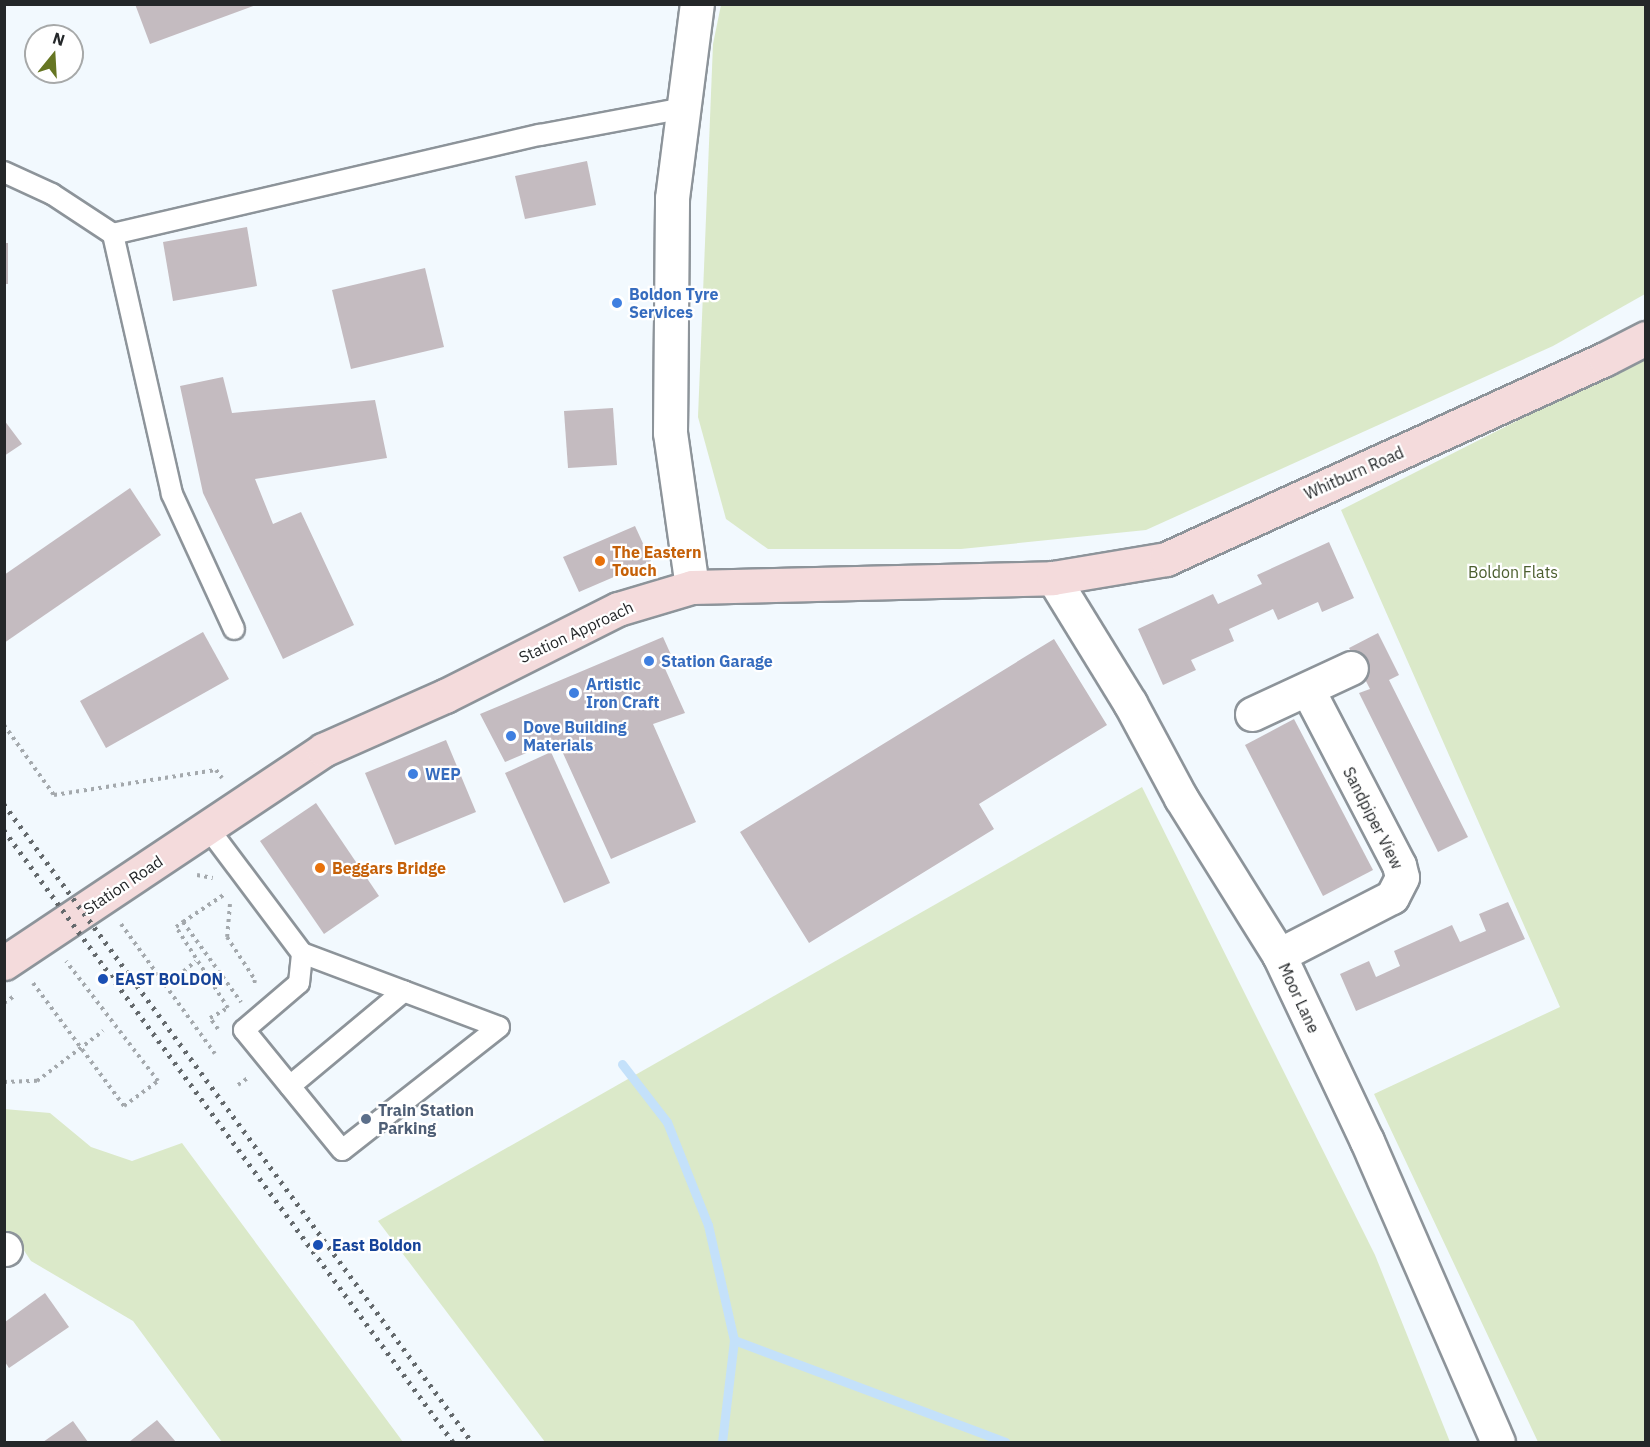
<!DOCTYPE html>
<style>
body{margin:0}
#map{position:relative;width:1650px;height:1447px;overflow:hidden;background:#f2f9fe;font-family:"IBM Plex Sans",sans-serif}
div>[style]{position:absolute}
.green>*{inset:0;background:#dbe9c9}
.stream>*{height:9px;margin:-4.5px;padding:0 4.5px;transform-origin:4.5px;border-radius:4.5px;background:#c4e1fa}
.building>*{inset:0;background:#c4bbc0}
.path>*{height:4px;margin-top:-2px;transform-origin:0;background:repeating-linear-gradient(90deg,#a4a9ad 0 3px,transparent 0 7.5px)}
.roads{filter:drop-shadow(2px 0 #8d949a) drop-shadow(-2px 0 #8d949a) drop-shadow(0 2px #8d949a) drop-shadow(0 -2px #8d949a)}
.service>*{height:20px;margin:-10px;padding:0 10px;transform-origin:10px;border-radius:10px;background:#fff}
.minor>*{height:33px;margin:-16.5px;padding:0 16.5px;transform-origin:16.5px;border-radius:16.5px;background:#fff}
.tertiary>*{height:33px;margin:-16.5px;padding:0 16.5px;transform-origin:16.5px;border-radius:16.5px;background:#fff}
.secondary>*{height:33px;margin:-16.5px;padding:0 16.5px;transform-origin:16.5px;border-radius:16.5px;background:#f4dbdc}
.rail>*{height:4.5px;margin-top:-2.25px;transform-origin:0;background:repeating-linear-gradient(90deg,#64696c 0 3px,transparent 0 9px)}
.dots>*{width:16px;height:16px;translate:-50% -50%;box-sizing:border-box;border:3px solid #fff;border-radius:50%}
span{translate:-50% -50%;white-space:nowrap;text-align:center;line-height:1.15;-webkit-text-stroke:4.5px #fff;paint-order:stroke}
.shop-label{font-size:16px;color:#366cbe;font-weight:700}
.left{translate:0 -50%;text-align:left}
.street-label{font-size:16px;color:#242729}
.food-label{font-size:16px;color:#c56008;font-weight:700}
.park-label{font-size:16px;color:#4c5f2f}
.transit-label{font-size:16px;color:#164399;font-weight:700}
.service-label{font-size:16px;color:#4e5e75;font-weight:700}
.frame{position:absolute;inset:0;border:6px solid #242729;pointer-events:none}
.north{position:absolute;left:24px;top:24px;width:60px;height:60px;box-sizing:border-box;background:#fff;border:2px solid #a7a9a9;border-radius:50%;rotate:18deg;font-size:16px;font-weight:700;line-height:24px;text-align:center;color:#242729}
.north::after{content:'';display:block;margin:auto;width:21px;height:27px;background:#667623;clip-path:polygon(50% 0,100% 100%,50% 72%,0 100%)}
</style>
<div id="map">
<div class="green">
<div style="clip-path:polygon(721px 5px,1645px 5px,1645px 294px,1553px 346px,1146px 530px,961px 549px,768px 549px,726px 519px,698px 417px,713px 44px)"></div>
<div style="clip-path:polygon(1645px 356px,1645px 1442px,1538px 1442px,1374px 1094px,1560px 1007px,1341px 510px)"></div>
<div style="clip-path:polygon(1142px 787px,1375px 1255px,1450px 1442px,545px 1442px,378px 1221px)"></div>
<div style="clip-path:polygon(4px 1109px,50px 1113px,91px 1147px,132px 1161px,182px 1143px,403px 1442px,222px 1442px,133px 1321px,31px 1261px,13px 1234px,5px 1239px)"></div>
</div>
<div class="stream">
<div style="left:622px;top:1064px;width:73px;rotate:52.2deg"></div>
<div style="left:667px;top:1122px;width:111px;rotate:68.3deg"></div>
<div style="left:708px;top:1225px;width:118px;rotate:77.3deg"></div>
<div style="left:734px;top:1340px;width:103px;rotate:96.7deg"></div>
<div style="left:734px;top:1340px;width:290px;rotate:20.6deg"></div>
</div>
<div class="building">
<div style="clip-path:polygon(135px 4px,256px 4px,256px 5px,150px 44px)"></div>
<div style="clip-path:polygon(587px 161px,596px 205px,525px 219px,515px 176px)"></div>
<div style="clip-path:polygon(247px 227px,257px 286px,173px 301px,163px 242px)"></div>
<div style="clip-path:polygon(4px 243px,8px 243px,8px 284px,4px 284px)"></div>
<div style="clip-path:polygon(425px 268px,444px 347px,351px 369px,332px 290px)"></div>
<div style="clip-path:polygon(223px 377px,232px 413px,375px 400px,387px 458px,255px 479px,273px 524px,301px 512px,354px 625px,283px 659px,203px 493px,180px 386px)"></div>
<div style="clip-path:polygon(613px 408px,617px 465px,568px 468px,564px 411px)"></div>
<div style="clip-path:polygon(4px 420px,22px 444px,4px 456px)"></div>
<div style="clip-path:polygon(130px 488px,161px 535px,4px 643px,4px 575px)"></div>
<div style="clip-path:polygon(635px 526px,651px 561px,579px 592px,563px 557px)"></div>
<div style="clip-path:polygon(1329px 542px,1354px 598px,1322px 612px,1318px 602px,1278px 620px,1273px 609px,1229px 629px,1234px 641px,1191px 660px,1196px 670px,1163px 685px,1138px 629px,1213px 594px,1218px 604px,1262px 584px,1257px 575px)"></div>
<div style="clip-path:polygon(203px 632px,229px 679px,106px 748px,80px 701px)"></div>
<div style="clip-path:polygon(1378px 633px,1399px 675px,1389px 680px,1468px 837px,1438px 852px,1359px 693px,1370px 689px,1349px 648px)"></div>
<div style="clip-path:polygon(663px 637px,672px 657px,662px 662px,685px 713px,653px 724px,696px 822px,611px 859px,557px 740px,505px 762px,480px 714px)"></div>
<div style="clip-path:polygon(1054px 639px,1107px 725px,979px 804px,994px 829px,809px 943px,740px 832px)"></div>
<div style="clip-path:polygon(1294px 719px,1373px 870px,1323px 896px,1245px 745px)"></div>
<div style="clip-path:polygon(446px 740px,476px 812px,395px 845px,365px 773px)"></div>
<div style="clip-path:polygon(551px 752px,610px 883px,564px 903px,505px 773px)"></div>
<div style="clip-path:polygon(316px 803px,379px 896px,324px 934px,260px 841px)"></div>
<div style="clip-path:polygon(1508px 902px,1525px 939px,1356px 1011px,1340px 974px,1369px 961px,1376px 977px,1400px 966px,1394px 951px,1452px 925px,1460px 942px,1486px 931px,1479px 914px)"></div>
<div style="clip-path:polygon(45px 1293px,69px 1327px,9px 1368px,5px 1362px,5px 1322px)"></div>
<div style="clip-path:polygon(157px 1420px,176px 1442px,129px 1442px)"></div>
<div style="clip-path:polygon(73px 1421px,88px 1442px,43px 1442px)"></div>
</div>
<div class="path">
<div style="left:4px;top:725px;width:86px;rotate:54.5deg"></div>
<div style="left:54px;top:795px;width:164px;rotate:-8.8deg"></div>
<div style="left:216px;top:770px;width:10px;rotate:53deg"></div>
<div style="left:197px;top:875px;width:16px;rotate:11deg"></div>
<div style="left:230px;top:904px;width:33px;rotate:95deg"></div>
<div style="left:227px;top:937px;width:51px;rotate:56.9deg"></div>
<div style="left:255px;top:980px;width:7px;rotate:106deg"></div>
<div style="left:183px;top:922px;width:50px;rotate:-33.7deg"></div>
<div style="left:121px;top:924px;width:160px;rotate:54.1deg"></div>
<div style="left:178px;top:976px;width:23px;rotate:-40deg"></div>
<div style="left:33px;top:983px;width:153px;rotate:53.5deg"></div>
<div style="left:124px;top:1106px;width:42px;rotate:-36.3deg"></div>
<div style="left:158px;top:1081px;width:151px;rotate:-127.5deg"></div>
<div style="left:4px;top:1003px;width:14px;rotate:-34deg"></div>
<div style="left:228px;top:1008px;width:96px;rotate:-122.7deg"></div>
<div style="left:176px;top:927px;width:9px;rotate:-36deg"></div>
<div style="left:183px;top:922px;width:99px;rotate:54.1deg"></div>
<div style="left:218px;top:1029px;width:14px;rotate:-126deg"></div>
<div style="left:210px;top:1018px;width:21px;rotate:-29deg"></div>
<div style="left:4px;top:1082px;width:33px;rotate:-2deg"></div>
<div style="left:37px;top:1081px;width:83px;rotate:-37.1deg"></div>
<div style="left:238px;top:1085px;width:14px;rotate:-36deg"></div>
</div>
<div class="roads">
<div class="service">
<div style="left:4px;top:172px;width:53px;rotate:24.6deg"></div>
<div style="left:52px;top:194px;width:73px;rotate:33.3deg"></div>
<div style="left:234px;top:629px;width:149px;rotate:-114.7deg"></div>
<div style="left:172px;top:494px;width:267px;rotate:-102.8deg"></div>
<div style="left:113px;top:234px;width:438px;rotate:-13.1deg"></div>
<div style="left:540px;top:135px;width:147px;rotate:-10.6deg"></div>
<div style="left:208px;top:828px;width:156px;rotate:53.1deg"></div>
<div style="left:302px;top:953px;width:210px;rotate:20.6deg"></div>
<div style="left:499px;top:1027px;width:199px;rotate:141.9deg"></div>
<div style="left:342px;top:1150px;width:155px;rotate:-129.2deg"></div>
<div style="left:244px;top:1030px;width:72px;rotate:-40.5deg"></div>
<div style="left:299px;top:983px;width:30px;rotate:-84deg"></div>
<div style="left:290px;top:1086px;width:148px;rotate:-39.8deg"></div>
</div>
<div class="minor">
<div style="left:1053px;top:578px;width:147px;rotate:58.4deg"></div>
<div style="left:1130px;top:703px;width:108px;rotate:61.8deg"></div>
<div style="left:1181px;top:798px;width:185px;rotate:58deg"></div>
<div style="left:1279px;top:955px;width:206px;rotate:64.7deg"></div>
<div style="left:1367px;top:1141px;width:328px;rotate:66.5deg"></div>
<div style="left:1252px;top:714px;width:109px;rotate:-24.9deg"></div>
<div style="left:1279px;top:955px;width:127px;rotate:-27.2deg"></div>
<div style="left:1392px;top:897px;width:22px;rotate:-63deg"></div>
<div style="left:1402px;top:877px;width:12px;rotate:-104deg"></div>
<div style="left:1399px;top:865px;width:197px;rotate:-117.5deg"></div>
<div style="left:4px;top:1249px;width:1px"></div>
</div>
<div class="tertiary">
<div style="left:692px;top:587px;width:156px;rotate:-98.1deg"></div>
<div style="left:670px;top:433px;width:235px;rotate:-89.5deg"></div>
<div style="left:672px;top:198px;width:196px;rotate:-82.7deg"></div>
</div>
<div class="secondary">
<div style="left:4px;top:963px;width:384px;rotate:-33.7deg"></div>
<div style="left:323px;top:750px;width:133px;rotate:-23.9deg"></div>
<div style="left:445px;top:696px;width:194px;rotate:-26.7deg"></div>
<div style="left:618px;top:609px;width:77px;rotate:-16.6deg"></div>
<div style="left:692px;top:587px;width:361px;rotate:-1.4deg"></div>
<div style="left:1053px;top:578px;width:115px;rotate:-9.5deg"></div>
<div style="left:1166px;top:559px;width:482px;rotate:-24.5deg"></div>
<div style="left:1605px;top:359px;width:46px;rotate:-27.1deg"></div>
</div>
</div>
<div class="rail">
<div style="left:4px;top:804px;width:791px;rotate:53.74deg"></div>
<div style="left:4px;top:830px;width:759px;rotate:53.73deg"></div>
</div>
<div class="dots">
<div style="left:617px;top:303px;background:#3f7fe0"></div>
<div style="left:600px;top:561px;background:#e8710a"></div>
<div style="left:649px;top:661px;background:#3f7fe0"></div>
<div style="left:574px;top:693px;background:#3f7fe0"></div>
<div style="left:511px;top:736px;background:#3f7fe0"></div>
<div style="left:413px;top:774px;background:#3f7fe0"></div>
<div style="left:320px;top:868px;background:#e8710a"></div>
<div style="left:103px;top:979px;background:#1a4fb4"></div>
<div style="left:366px;top:1119px;background:#5c6f8a"></div>
<div style="left:318px;top:1245px;background:#1a4fb4"></div>
</div>
<div class="shop-label">
<span class="left" style="left:629px;top:303px">Boldon Tyre<br>Services</span>
<span class="left" style="left:661px;top:661px">Station Garage</span>
<span class="left" style="left:586px;top:693px">Artistic<br>Iron Craft</span>
<span class="left" style="left:523px;top:736px">Dove Building<br>Materials</span>
<span class="left" style="left:425px;top:774px">WEP</span>
</div>
<div class="street-label">
<span style="left:1354px;top:473px;rotate:-24deg">Whitburn Road</span>
<span style="left:576px;top:632px;rotate:-25deg">Station Approach</span>
<span style="left:1373px;top:818px;rotate:63deg">Sandpiper View</span>
<span style="left:123px;top:885px;rotate:-34deg">Station Road</span>
<span style="left:1299px;top:998px;rotate:65deg">Moor Lane</span>
</div>
<div class="food-label">
<span class="left" style="left:612px;top:561px">The Eastern<br>Touch</span>
<span class="left" style="left:332px;top:868px">Beggars Bridge</span>
</div>
<div class="park-label">
<span style="left:1513px;top:572px">Boldon Flats</span>
</div>
<div class="transit-label">
<span class="left" style="left:115px;top:979px">EAST BOLDON</span>
<span class="left" style="left:332px;top:1245px">East Boldon</span>
</div>
<div class="service-label">
<span class="left" style="left:378px;top:1119px">Train Station<br>Parking</span>
</div>
<div class="frame"></div>
<div class="north">N</div>
</div>
